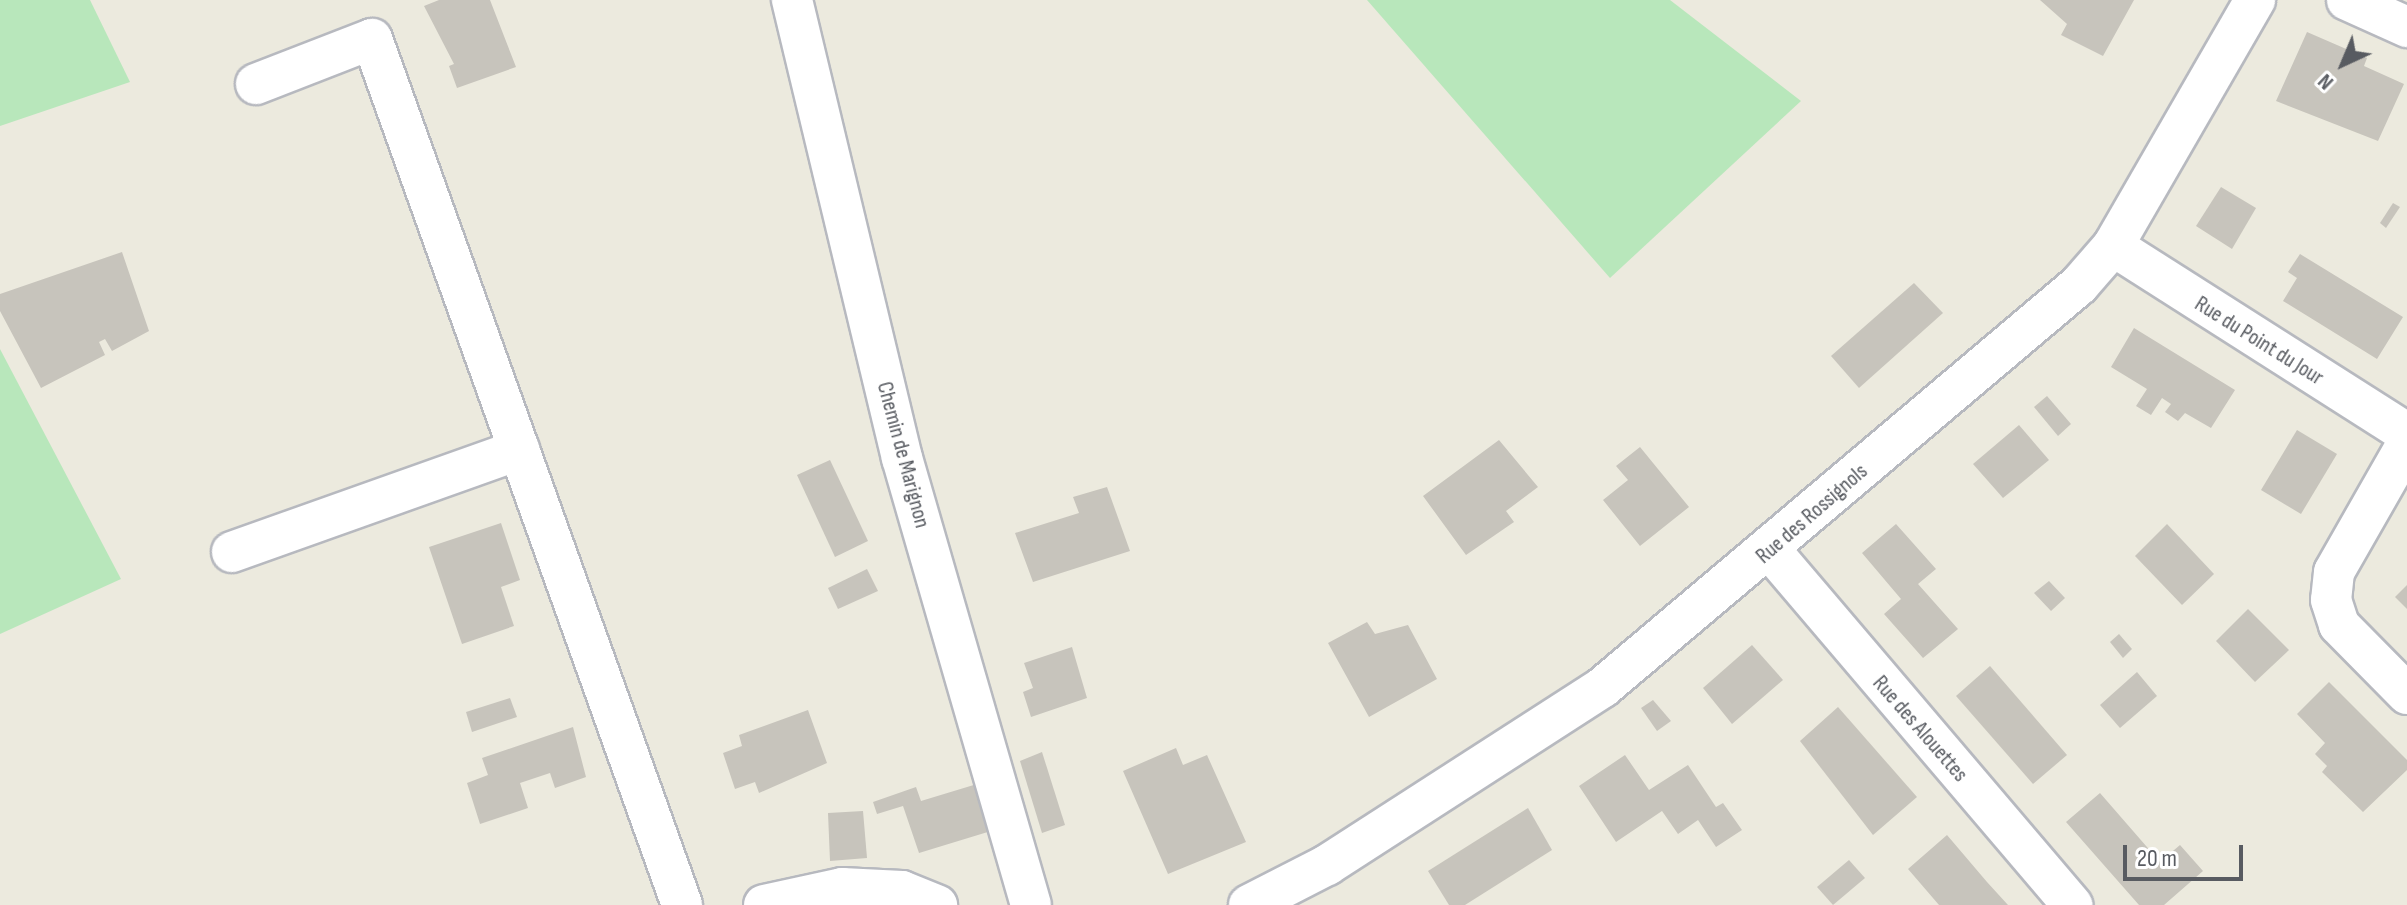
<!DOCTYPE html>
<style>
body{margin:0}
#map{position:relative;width:2407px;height:905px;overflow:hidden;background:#eceade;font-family:"Sofia Sans Condensed",sans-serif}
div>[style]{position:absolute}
.green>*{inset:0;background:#b8e7bb}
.building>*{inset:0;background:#c7c4bc}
.roads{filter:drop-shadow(2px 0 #b7b9bf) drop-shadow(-2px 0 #b7b9bf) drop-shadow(0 2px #b7b9bf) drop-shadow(0 -2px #b7b9bf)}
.minor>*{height:40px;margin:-20px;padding:0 20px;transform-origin:20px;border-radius:20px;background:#fff}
span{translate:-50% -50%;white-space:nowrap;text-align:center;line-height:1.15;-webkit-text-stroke:6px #fff;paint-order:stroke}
.street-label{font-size:22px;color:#585b61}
.north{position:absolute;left:2303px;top:24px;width:80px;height:80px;-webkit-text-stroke:6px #fff;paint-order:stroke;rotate:224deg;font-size:22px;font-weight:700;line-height:32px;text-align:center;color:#585b61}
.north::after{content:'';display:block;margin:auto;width:28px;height:36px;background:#585b61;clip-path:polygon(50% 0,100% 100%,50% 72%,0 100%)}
.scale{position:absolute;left:2123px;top:845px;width:120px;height:36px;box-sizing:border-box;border:4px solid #585b61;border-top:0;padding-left:10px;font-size:24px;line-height:28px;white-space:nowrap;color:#585b61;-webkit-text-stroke:6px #fff;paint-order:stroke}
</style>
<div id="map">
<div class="green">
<div style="clip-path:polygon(0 0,90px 0,130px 82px,0 126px)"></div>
<div style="clip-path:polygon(1367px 0,1670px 0,1801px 101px,1610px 278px)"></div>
<div style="clip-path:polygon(0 349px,121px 579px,0 634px)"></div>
</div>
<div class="building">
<div style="clip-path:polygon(439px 0,490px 0,516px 67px,457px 88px,449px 66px,454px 64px,424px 6px)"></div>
<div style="clip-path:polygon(2040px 0,2134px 0,2103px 56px,2061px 35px,2067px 24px)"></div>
<div style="clip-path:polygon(2307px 32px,2367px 58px,2364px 66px,2404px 84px,2378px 141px,2276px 101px)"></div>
<div style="clip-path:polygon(2221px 187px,2256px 208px,2232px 249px,2196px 226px)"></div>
<div style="clip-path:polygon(2393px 203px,2400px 207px,2386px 228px,2380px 223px)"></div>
<div style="clip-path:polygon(122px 252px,149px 331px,112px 351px,105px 339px,99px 342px,105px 355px,41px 388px,0 311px,0 294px)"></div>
<div style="clip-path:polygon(2300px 254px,2403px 317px,2377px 359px,2283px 301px,2297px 278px,2288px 272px)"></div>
<div style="clip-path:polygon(1914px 283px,1943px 313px,1859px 388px,1831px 356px)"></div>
<div style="clip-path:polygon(2134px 328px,2235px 390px,2211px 428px,2185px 413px,2178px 421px,2165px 412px,2171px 404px,2162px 398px,2151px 415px,2136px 406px,2147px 389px,2111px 367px)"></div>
<div style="clip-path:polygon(2047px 396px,2071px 424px,2058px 436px,2034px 407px)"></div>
<div style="clip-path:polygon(2019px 425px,2049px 460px,2003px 498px,1973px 464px)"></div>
<div style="clip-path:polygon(2297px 430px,2337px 454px,2301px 514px,2261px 490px)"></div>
<div style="clip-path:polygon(1499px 440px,1538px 487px,1506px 511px,1514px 522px,1466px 555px,1423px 496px)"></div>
<div style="clip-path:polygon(1640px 447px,1689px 507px,1640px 546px,1603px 500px,1628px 480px,1616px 466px)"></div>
<div style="clip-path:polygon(830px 460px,868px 541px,835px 557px,797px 475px)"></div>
<div style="clip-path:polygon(1107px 487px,1130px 551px,1033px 582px,1015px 533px,1079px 513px,1073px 497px)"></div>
<div style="clip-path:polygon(501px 523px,520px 580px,501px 587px,514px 626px,462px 644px,429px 547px)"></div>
<div style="clip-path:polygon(1896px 524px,1936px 569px,1918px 584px,1958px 629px,1923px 658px,1884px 614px,1901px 599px,1862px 553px)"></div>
<div style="clip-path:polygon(2167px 524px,2214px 574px,2182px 605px,2135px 556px)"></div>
<div style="clip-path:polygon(867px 569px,878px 591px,838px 609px,828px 588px)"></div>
<div style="clip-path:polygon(2049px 581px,2065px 598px,2051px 611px,2034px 593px)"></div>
<div style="clip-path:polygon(2407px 585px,2407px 609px,2395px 597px)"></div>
<div style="clip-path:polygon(2248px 609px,2289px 650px,2255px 682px,2216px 641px)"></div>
<div style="clip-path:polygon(1367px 622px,1375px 634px,1408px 625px,1437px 679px,1369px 717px,1328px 643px)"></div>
<div style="clip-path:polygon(2119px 634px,2132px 649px,2123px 658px,2110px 642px)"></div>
<div style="clip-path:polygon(1752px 645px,1783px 680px,1732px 724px,1703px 688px)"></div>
<div style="clip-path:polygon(1072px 647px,1087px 698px,1031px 717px,1023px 692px,1033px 688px,1024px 663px)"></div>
<div style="clip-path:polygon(1990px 666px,2067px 755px,2033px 784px,1956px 696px)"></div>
<div style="clip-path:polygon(2137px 672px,2157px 696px,2120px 728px,2100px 705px)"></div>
<div style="clip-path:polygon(2329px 682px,2407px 760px,2407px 770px,2363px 812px,2322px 772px,2327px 766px,2315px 754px,2325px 743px,2297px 714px)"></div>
<div style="clip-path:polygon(510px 698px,517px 717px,472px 732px,466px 712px)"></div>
<div style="clip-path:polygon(1653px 700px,1671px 721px,1657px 731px,1641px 708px)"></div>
<div style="clip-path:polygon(1838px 707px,1917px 797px,1873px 835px,1800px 741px)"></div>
<div style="clip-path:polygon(808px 710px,827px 763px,759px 793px,755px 782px,735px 789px,723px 753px,742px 746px,739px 735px)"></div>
<div style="clip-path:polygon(573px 727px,586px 777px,555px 788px,550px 773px,520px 783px,528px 808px,480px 824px,467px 783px,488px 775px,482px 758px)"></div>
<div style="clip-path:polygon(1176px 748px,1183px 765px,1207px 755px,1246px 842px,1168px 874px,1123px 771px)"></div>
<div style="clip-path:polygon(1042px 752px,1065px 825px,1042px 833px,1020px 761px)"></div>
<div style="clip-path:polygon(1625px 755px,1649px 790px,1688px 765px,1716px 807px,1723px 803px,1742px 830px,1716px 847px,1698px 820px,1678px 834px,1662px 811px,1616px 842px,1579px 786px)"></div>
<div style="clip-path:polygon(977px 784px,991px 831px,919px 853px,903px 806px,877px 814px,873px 802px,916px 787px,921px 801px)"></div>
<div style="clip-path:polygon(2100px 793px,2160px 862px,2180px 845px,2203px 871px,2164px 905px,2139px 905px,2066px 822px)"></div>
<div style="clip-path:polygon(1528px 808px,1552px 850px,1465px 905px,1449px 905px,1428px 871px)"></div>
<div style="clip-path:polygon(863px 811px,867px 858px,830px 861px,828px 813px)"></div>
<div style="clip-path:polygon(1947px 835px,1987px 882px,2008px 905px,1939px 905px,1908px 869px)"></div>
<div style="clip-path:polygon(1849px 860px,1865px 878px,1833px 905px,1817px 887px)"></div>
</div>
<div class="roads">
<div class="minor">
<div style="left:792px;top:0;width:471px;rotate:76.5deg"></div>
<div style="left:902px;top:458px;width:465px;rotate:73.9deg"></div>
<div style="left:2347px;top:0;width:66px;rotate:24.2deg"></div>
<div style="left:256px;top:84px;width:124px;rotate:-21.2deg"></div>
<div style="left:372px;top:39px;width:920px;rotate:70.3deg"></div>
<div style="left:2113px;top:246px;width:348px;rotate:32.5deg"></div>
<div style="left:2407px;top:444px;width:147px;rotate:119.7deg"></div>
<div style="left:2334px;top:572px;width:28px;rotate:96deg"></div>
<div style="left:2331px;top:600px;width:26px;rotate:72deg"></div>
<div style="left:2339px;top:625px;width:97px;rotate:45.4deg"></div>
<div style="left:1771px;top:551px;width:465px;rotate:49.6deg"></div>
<div style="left:232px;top:552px;width:305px;rotate:-19.6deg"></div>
<div style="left:764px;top:905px;width:80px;rotate:-12.3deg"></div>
<div style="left:842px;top:888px;width:60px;rotate:2.9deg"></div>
<div style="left:902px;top:891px;width:38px;rotate:22deg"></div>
<div style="left:1249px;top:905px;width:88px;rotate:-27.1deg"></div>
<div style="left:1327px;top:865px;width:328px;rotate:-32.8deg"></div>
<div style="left:1603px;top:687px;width:623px;rotate:-40.18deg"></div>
<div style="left:2079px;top:285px;width:52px;rotate:-48.9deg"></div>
<div style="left:2113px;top:246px;width:284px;rotate:-60deg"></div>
</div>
</div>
<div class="street-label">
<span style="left:2259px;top:341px;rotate:32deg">Rue du Point du Jour</span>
<span style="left:903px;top:455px;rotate:75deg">Chemin de Marignon</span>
<span style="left:1812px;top:514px;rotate:-41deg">Rue des Rossignols</span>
<span style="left:1920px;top:729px;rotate:49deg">Rue des Alouettes</span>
</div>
<div class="north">N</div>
<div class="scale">20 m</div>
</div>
